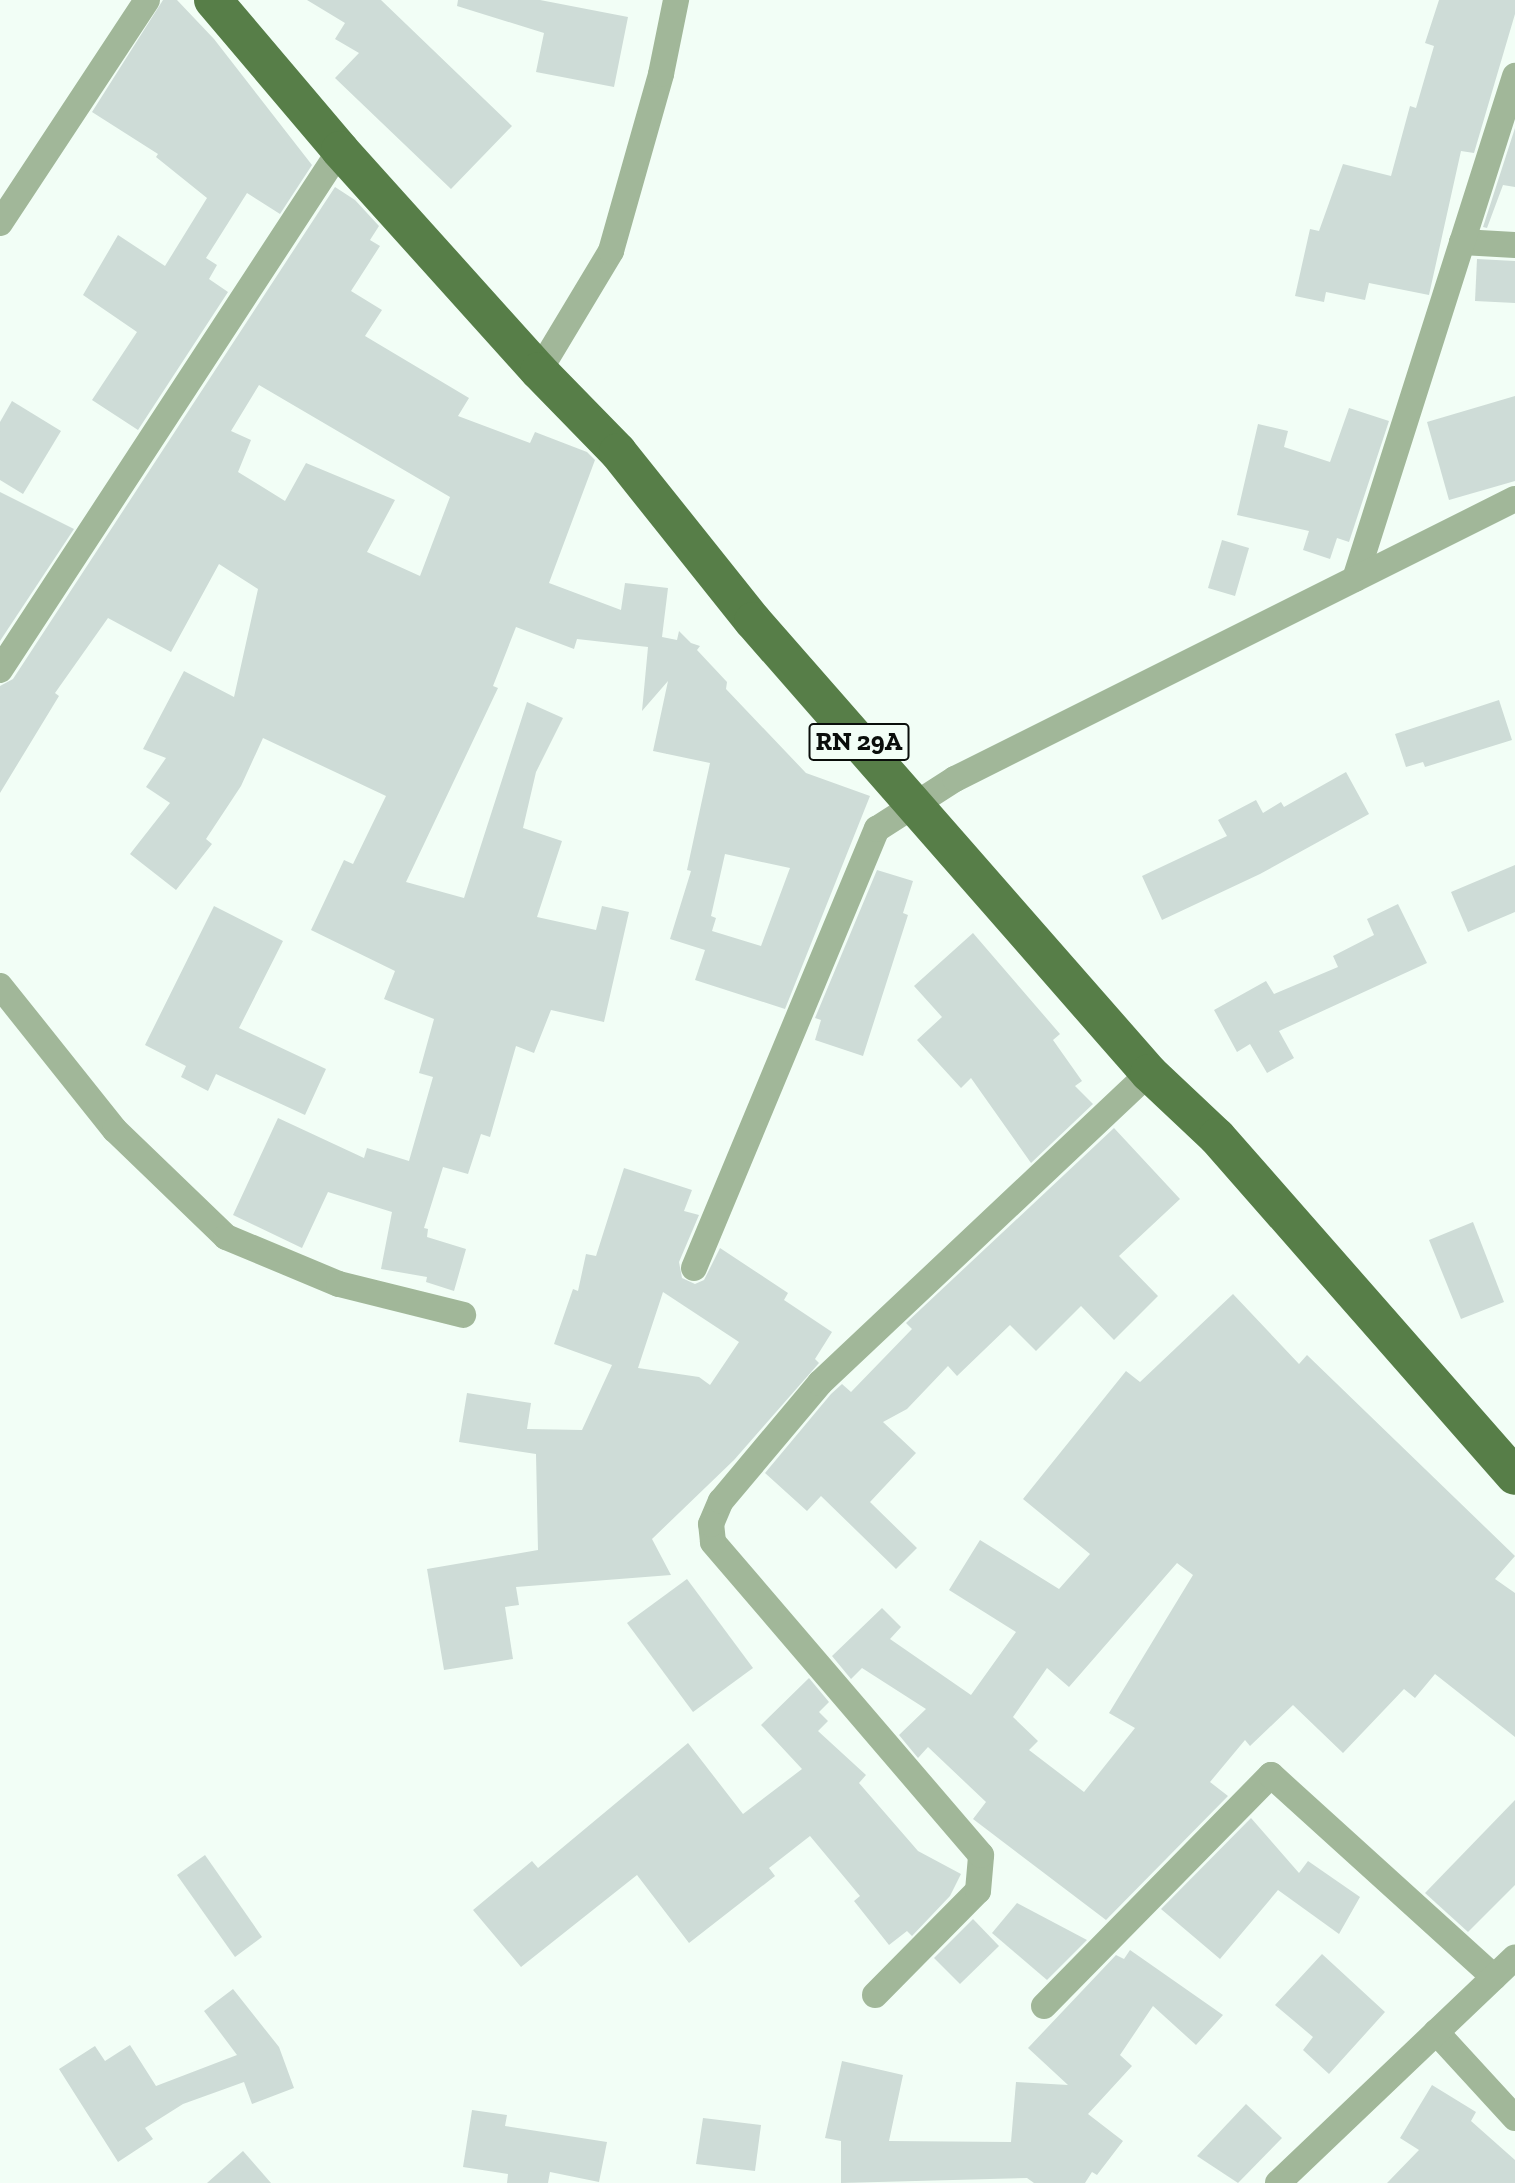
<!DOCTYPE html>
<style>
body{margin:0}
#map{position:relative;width:1515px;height:2183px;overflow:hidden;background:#f2fef6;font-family:"Zilla Slab",serif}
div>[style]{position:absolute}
.building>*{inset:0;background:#cedcd7}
.minor>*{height:26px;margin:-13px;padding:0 13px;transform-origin:13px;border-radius:13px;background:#a1b799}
.primary>*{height:38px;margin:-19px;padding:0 19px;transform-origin:19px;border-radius:19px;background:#577e48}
span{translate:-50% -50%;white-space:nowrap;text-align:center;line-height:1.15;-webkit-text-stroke:6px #f2fef6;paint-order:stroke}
.shield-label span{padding:2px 5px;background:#f2fef6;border:2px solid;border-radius:5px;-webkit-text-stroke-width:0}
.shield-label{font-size:26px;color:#0a0e0b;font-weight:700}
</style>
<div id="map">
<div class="building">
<div style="clip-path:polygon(163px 0,177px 0,214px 39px,312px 165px,280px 214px,247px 193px,206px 258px,217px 265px,209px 279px,228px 292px,138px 430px,92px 400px,137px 332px,83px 295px,118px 235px,165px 266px,207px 198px,156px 157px,158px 154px,92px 112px)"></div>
<div style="clip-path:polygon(307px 0,381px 0,512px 126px,451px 189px,335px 78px,359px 53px,335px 39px,345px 23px)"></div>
<div style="clip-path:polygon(458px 0,540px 0,628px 17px,614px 87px,536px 72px,544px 33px,457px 6px)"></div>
<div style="clip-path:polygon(1439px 0,1515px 0,1515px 14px,1474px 153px,1461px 151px,1429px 295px,1369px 283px,1365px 300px,1326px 292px,1324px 302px,1295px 296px,1310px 229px,1319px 231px,1343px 164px,1391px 176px,1410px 106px,1416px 108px,1434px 46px,1425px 43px)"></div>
<div style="clip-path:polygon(1515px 128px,1515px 187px,1503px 185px,1487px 228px,1483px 227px)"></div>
<div style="clip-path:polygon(evenodd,335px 187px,355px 200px,379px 226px,370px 240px,380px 246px,351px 291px,382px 310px,365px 336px,469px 398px,458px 416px,530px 443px,535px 432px,587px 452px,595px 460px,549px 583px,621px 610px,625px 583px,668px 588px,662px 637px,677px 640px,679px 631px,691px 643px,700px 646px,697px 650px,727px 682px,726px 689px,806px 773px,870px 796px,785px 1009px,695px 980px,705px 950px,670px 939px,691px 871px,687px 870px,710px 763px,653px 751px,668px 681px,642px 711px,648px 647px,577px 639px,574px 649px,516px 627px,493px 686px,498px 688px,406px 882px,464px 898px,527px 702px,563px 718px,536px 772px,523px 828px,562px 841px,537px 917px,596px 930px,602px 906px,629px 912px,604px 1022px,551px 1010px,534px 1053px,516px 1046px,490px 1137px,481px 1134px,468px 1174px,443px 1167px,424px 1228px,428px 1229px,427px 1237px,466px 1249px,454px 1291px,426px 1282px,427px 1277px,381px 1269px,392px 1212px,328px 1192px,302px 1248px,233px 1215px,278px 1118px,364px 1158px,367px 1148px,409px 1161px,433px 1077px,419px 1073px,434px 1019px,384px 999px,395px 971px,311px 930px,344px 860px,353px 864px,386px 796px,263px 738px,241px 786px,206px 839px,212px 844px,176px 890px,130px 854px,170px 803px,146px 787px,166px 758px,143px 749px,184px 671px,234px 697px,258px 589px,219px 564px,171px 652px,108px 618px,55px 693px,59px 696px,0 793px,0 686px,13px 679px,335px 187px,259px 385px,450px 497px,420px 576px,367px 552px,395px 500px,306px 463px,285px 501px,238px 472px,251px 440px,231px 431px,259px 385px,335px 187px,725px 854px,790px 868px,761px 946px,712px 931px,716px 918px,711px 916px,725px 854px)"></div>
<div style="clip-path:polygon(1477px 259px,1515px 261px,1515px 303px,1475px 301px)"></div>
<div style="clip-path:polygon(1515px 396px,1515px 481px,1449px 500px,1427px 422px)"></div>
<div style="clip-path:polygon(12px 401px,61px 431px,23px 494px,0 480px,0 422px)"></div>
<div style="clip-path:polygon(1349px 408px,1389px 421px,1349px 542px,1337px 538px,1330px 559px,1303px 550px,1309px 531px,1237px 515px,1258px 424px,1288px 431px,1284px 447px,1330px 462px)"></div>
<div style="clip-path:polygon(0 492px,74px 529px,0 641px)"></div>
<div style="clip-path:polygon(1222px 540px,1249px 548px,1235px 596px,1208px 588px)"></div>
<div style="clip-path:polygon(1499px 700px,1512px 740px,1425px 767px,1423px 762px,1406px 767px,1395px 734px)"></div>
<div style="clip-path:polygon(1346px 772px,1369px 814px,1260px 874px,1162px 920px,1142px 876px,1227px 836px,1218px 820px,1256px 800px,1263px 813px,1281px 802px,1284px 807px)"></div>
<div style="clip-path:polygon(1515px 865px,1515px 912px,1468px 932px,1451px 892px)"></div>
<div style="clip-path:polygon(877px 870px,913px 881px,903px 913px,908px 915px,863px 1056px,815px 1040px,821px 1020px,815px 1018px)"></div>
<div style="clip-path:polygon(1398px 904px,1427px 963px,1279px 1031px,1294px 1058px,1267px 1073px,1250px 1044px,1237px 1052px,1214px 1010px,1266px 981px,1274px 994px,1338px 967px,1333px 956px,1374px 935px,1367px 919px)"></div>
<div style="clip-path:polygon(214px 906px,283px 941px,239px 1028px,326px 1069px,305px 1115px,216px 1074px,208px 1091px,181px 1077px,186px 1066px,145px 1045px)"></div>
<div style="clip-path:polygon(973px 933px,1060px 1034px,1053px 1040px,1082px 1081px,1075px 1086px,1093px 1104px,1031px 1163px,971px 1078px,961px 1088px,917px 1040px,942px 1017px,914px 986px)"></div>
<div style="clip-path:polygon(1114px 1128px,1180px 1199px,1119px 1256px,1158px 1296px,1114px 1340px,1081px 1306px,1036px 1351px,1010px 1325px,957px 1376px,948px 1366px,907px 1409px,883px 1422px,916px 1453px,870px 1502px,917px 1548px,896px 1569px,821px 1496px,807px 1511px,765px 1473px,831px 1394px,842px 1384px,851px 1392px,912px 1329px,906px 1323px)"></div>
<div style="clip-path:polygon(evenodd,624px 1168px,692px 1190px,684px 1211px,699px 1215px,679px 1262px,682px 1278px,695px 1284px,704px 1280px,720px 1248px,788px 1293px,784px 1300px,832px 1332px,815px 1359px,819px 1363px,734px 1460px,652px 1539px,671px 1575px,516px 1587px,519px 1605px,505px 1607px,513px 1659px,444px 1670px,427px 1569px,538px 1550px,536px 1454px,459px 1442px,467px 1393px,531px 1403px,527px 1429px,582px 1430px,612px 1365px,554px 1344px,573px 1289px,578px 1291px,586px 1254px,596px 1256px,624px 1168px,663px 1292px,739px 1342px,710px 1385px,699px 1377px,638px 1368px,663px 1292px)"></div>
<div style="clip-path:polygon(1473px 1222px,1504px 1302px,1461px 1319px,1429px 1240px)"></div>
<div style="clip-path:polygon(evenodd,1233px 1294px,1299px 1364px,1307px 1355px,1515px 1556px,1495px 1579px,1515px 1593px,1515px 1737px,1435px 1674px,1415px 1698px,1404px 1689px,1343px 1753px,1293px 1705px,1250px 1746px,1245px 1740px,1210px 1782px,1228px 1796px,1106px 1920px,973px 1819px,986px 1802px,928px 1747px,918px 1758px,899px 1735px,926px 1709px,862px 1668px,851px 1679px,832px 1656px,882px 1608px,901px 1627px,890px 1639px,971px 1695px,1016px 1632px,949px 1590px,980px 1540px,1059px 1589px,1090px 1554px,1023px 1499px,1126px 1371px,1140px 1382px,1233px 1294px,1177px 1563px,1193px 1575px,1109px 1713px,1135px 1728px,1084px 1792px,1029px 1750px,1038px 1741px,1013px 1717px,1047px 1668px,1069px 1687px,1177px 1563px)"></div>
<div style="clip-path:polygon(687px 1579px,753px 1668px,693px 1712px,627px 1623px)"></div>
<div style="clip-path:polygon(809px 1678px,829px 1702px,819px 1712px,828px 1721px,818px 1731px,866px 1775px,859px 1783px,918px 1851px,961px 1874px,950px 1896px,912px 1936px,907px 1931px,889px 1945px,854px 1901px,860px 1896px,810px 1836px,769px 1868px,775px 1876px,689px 1943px,637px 1875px,521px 1967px,473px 1910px,532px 1861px,538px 1868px,688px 1743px,743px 1814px,802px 1769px,761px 1725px)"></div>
<div style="clip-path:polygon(1515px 1800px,1515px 1885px,1468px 1932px,1425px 1893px)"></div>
<div style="clip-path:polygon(1251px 1818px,1299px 1873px,1308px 1861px,1360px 1897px,1339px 1934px,1278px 1890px,1220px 1959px,1161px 1909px)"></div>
<div style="clip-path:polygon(205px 1855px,262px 1937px,235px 1957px,177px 1875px)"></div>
<div style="clip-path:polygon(1017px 1903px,1087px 1940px,1047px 1980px,992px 1933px)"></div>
<div style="clip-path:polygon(973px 1919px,999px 1946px,960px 1984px,934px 1958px)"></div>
<div style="clip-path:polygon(1130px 1950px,1223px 2015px,1196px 2045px,1153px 2006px,1120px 2055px,1132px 2066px,1088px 2114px,1123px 2141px,1097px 2175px,1092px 2172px,1085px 2183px,1034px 2183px,1027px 2178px,841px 2183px,841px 2141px,825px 2138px,842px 2061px,903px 2075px,889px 2141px,1011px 2142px,1016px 2082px,1068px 2085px,1028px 2048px,1116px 1955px,1124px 1959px)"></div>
<div style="clip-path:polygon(1322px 1954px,1385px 2012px,1329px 2074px,1303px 2050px,1313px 2037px,1275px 2005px)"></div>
<div style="clip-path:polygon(233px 1989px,279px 2047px,294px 2088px,252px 2104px,244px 2082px,183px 2104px,145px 2128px,153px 2139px,118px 2162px,59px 2069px,95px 2046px,105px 2061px,130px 2045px,156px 2086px,237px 2055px,204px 2011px)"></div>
<div style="clip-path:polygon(1432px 2085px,1476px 2112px,1471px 2121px,1515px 2160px,1515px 2183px,1387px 2183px,1419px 2150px,1400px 2138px)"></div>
<div style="clip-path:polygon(1246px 2104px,1282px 2138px,1238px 2183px,1197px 2156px)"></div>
<div style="clip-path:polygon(472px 2110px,507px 2115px,505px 2126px,607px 2142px,599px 2182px,550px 2172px,548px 2183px,507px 2183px,508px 2174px,463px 2167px)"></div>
<div style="clip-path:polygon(703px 2118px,761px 2125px,755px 2171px,696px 2164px)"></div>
<div style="clip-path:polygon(243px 2151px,271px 2183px,207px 2183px)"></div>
</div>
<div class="minor">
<div style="left:0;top:223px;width:267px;rotate:-56.6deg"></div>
<div style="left:1462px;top:242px;width:53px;rotate:3.2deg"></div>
<div style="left:539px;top:371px;width:140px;rotate:-59deg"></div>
<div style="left:611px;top:251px;width:184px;rotate:-74.2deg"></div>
<div style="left:661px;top:74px;width:76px;rotate:-78.5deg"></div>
<div style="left:1355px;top:579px;width:528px;rotate:-72.35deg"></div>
<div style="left:0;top:670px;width:621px;rotate:-56.82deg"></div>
<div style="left:0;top:986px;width:184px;rotate:51.4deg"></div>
<div style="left:115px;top:1130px;width:154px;rotate:43.9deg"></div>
<div style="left:226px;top:1237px;width:122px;rotate:22.6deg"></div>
<div style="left:339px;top:1284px;width:128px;rotate:14deg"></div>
<div style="left:694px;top:1268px;width:476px;rotate:-67.4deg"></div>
<div style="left:877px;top:829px;width:93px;rotate:-32.7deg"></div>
<div style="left:955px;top:779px;width:626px;rotate:-26.57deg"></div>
<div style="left:875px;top:1995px;width:146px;rotate:-45.3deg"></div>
<div style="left:978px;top:1891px;width:36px;rotate:-85deg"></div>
<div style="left:981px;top:1855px;width:412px;rotate:-130.6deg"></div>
<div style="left:713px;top:1542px;width:18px;rotate:-96deg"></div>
<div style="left:711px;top:1524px;width:25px;rotate:-67deg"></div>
<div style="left:721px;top:1501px;width:154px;rotate:-50deg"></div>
<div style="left:820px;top:1383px;width:452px;rotate:-43.3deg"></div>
<div style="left:1044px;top:2006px;width:324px;rotate:-45.5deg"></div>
<div style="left:1271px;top:1775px;width:301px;rotate:42.2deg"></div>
<div style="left:1436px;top:2032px;width:117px;rotate:47.4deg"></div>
<div style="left:1278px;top:2183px;width:327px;rotate:-43.6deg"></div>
</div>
<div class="primary">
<div style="left:213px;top:0;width:197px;rotate:49.7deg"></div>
<div style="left:340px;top:150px;width:297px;rotate:48deg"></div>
<div style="left:539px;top:371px;width:113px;rotate:45.7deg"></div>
<div style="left:618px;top:452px;width:216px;rotate:51.4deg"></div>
<div style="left:753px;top:621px;width:601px;rotate:48.78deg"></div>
<div style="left:1149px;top:1073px;width:93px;rotate:43.3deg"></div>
<div style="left:1217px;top:1137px;width:451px;rotate:48.7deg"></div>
</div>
<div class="shield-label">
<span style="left:859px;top:742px">RN 29A</span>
</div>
</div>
